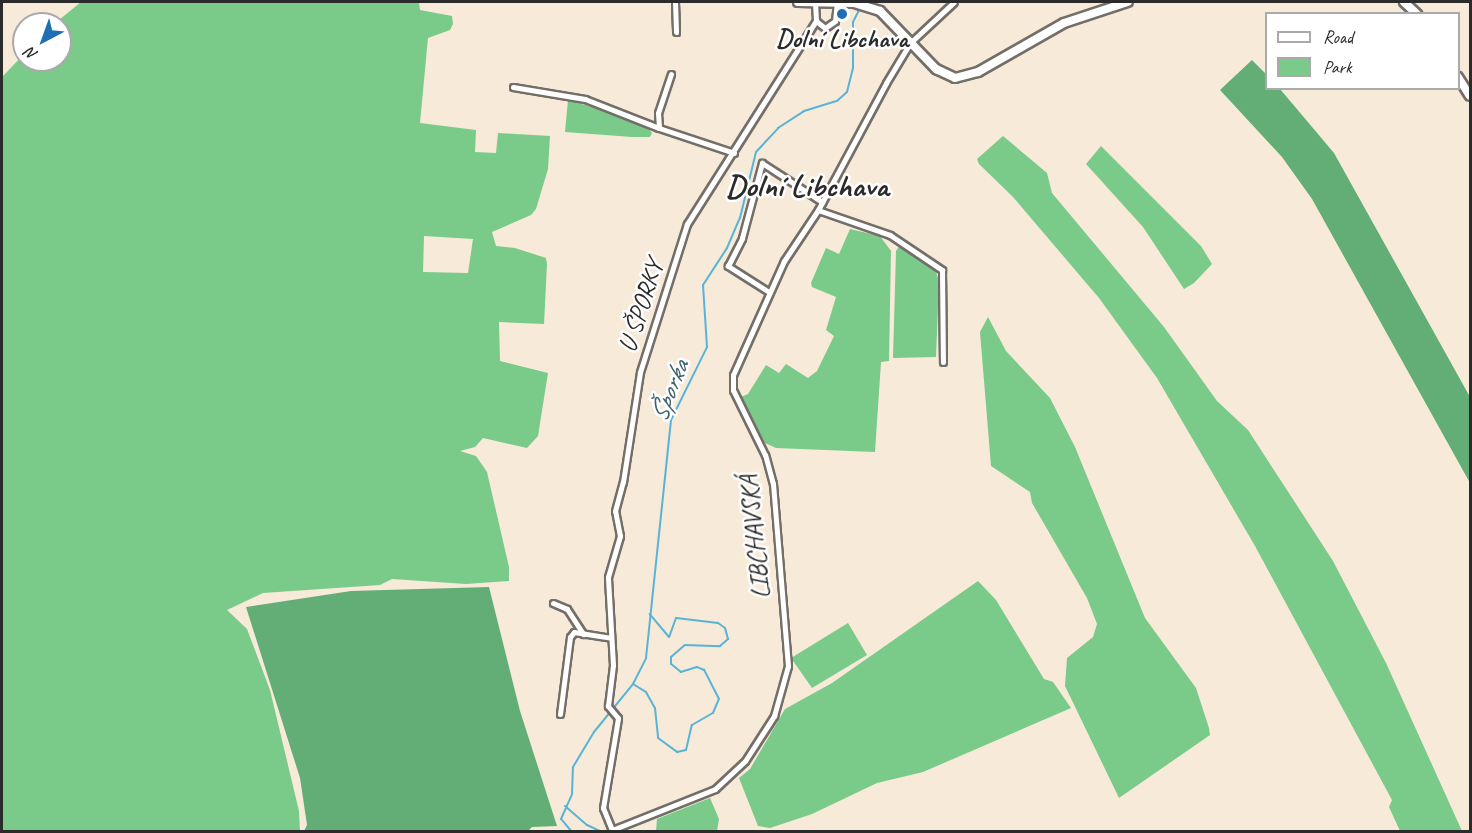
<!DOCTYPE html>
<meta charset="utf-8">
<style>
body{margin:0}
#map{position:relative;width:1472px;height:833px;overflow:hidden;background:#f8ead8;font-family:Caveat,sans-serif}
div>[style]{position:absolute}
.green>*{inset:0;background:#7aca8a}
.forest>*{inset:0;background:#63ae76}
.stream>*{height:2px;margin:-1px;padding:0 1px;transform-origin:1px;border-radius:1px;background:#58b4d6}
.roads{filter:drop-shadow(2px 0 #736e68) drop-shadow(-2px 0 #736e68) drop-shadow(0 2px #736e68) drop-shadow(0 -2px #736e68)}
.street>*{height:5px;margin:-2.5px;padding:0 2.5px;transform-origin:2.5px;border-radius:2.5px;background:#fff}
.secondary>*{height:8px;margin:-4px;padding:0 4px;transform-origin:4px;border-radius:4px;background:#fff}
.dots>*{width:16px;height:16px;translate:-50% -50%;box-sizing:border-box;border:3px solid #fff;border-radius:50%}
span{translate:-50% -50%;white-space:nowrap;text-align:center;line-height:1.15;-webkit-text-stroke:5px #fff;paint-order:stroke}
.poi-label{font-size:26px;color:#2b2b2b;font-weight:700}
.street-label{font-size:26px;color:#2b2b2b}
.water-label{font-size:27px;color:#3d626f;font-style:italic}
.district-label{font-size:32px;color:#2b2b2b;font-weight:700}
.frame{position:absolute;inset:0;border:3px solid #2b2b2b;pointer-events:none}
.legend{position:absolute;left:1265px;top:12px;width:195px;height:78px;box-sizing:border-box;background:#fff;border:2px solid #aaa;margin:0;padding:8px 10px;list-style:none;font-size:18px;color:#2b2b2b}
.legend li{display:flex;align-items:center;gap:12px;height:30px}
.legend b{width:30px;border:2px solid #aaa}
.north{position:absolute;left:12px;top:12px;width:60px;height:60px;box-sizing:border-box;background:#fff;border:2px solid #aaa;border-radius:50%;rotate:221deg;font-size:16px;font-weight:700;line-height:24px;text-align:center;color:#2b2b2b}
.north::after{content:'';display:block;margin:auto;width:21px;height:27px;background:#1f6fb2;clip-path:polygon(50% 0,100% 100%,50% 72%,0 100%)}
</style>
<div id="map">
<div class="green">
<div style="clip-path:polygon(evenodd,81px 2px,419px 2px,420px 10px,452px 16px,453px 24px,450px 30px,428px 38px,420px 123px,476px 130px,475px 152px,496px 153px,498px 133px,550px 136px,548px 169px,536px 209px,531px 215px,492px 232px,496px 246px,515px 248px,546px 258px,547px 264px,544px 324px,499px 322px,500px 361px,548px 373px,538px 436px,527px 448px,483px 438px,475px 447px,460px 451px,476px 456px,487px 472px,509px 567px,509px 581px,466px 584px,392px 579px,380px 585px,263px 593px,227px 610px,247px 629px,270px 690px,299px 811px,300px 831px,2px 831px,2px 77px,24px 54px,24px 60px,60px 60px,60px 24px,54px 24px,81px 2px,424px 236px,473px 239px,468px 273px,423px 272px,424px 236px)"></div>
<div style="clip-path:polygon(568px 100px,641px 121px,652px 133px,650px 137px,632px 137px,565px 132px)"></div>
<div style="clip-path:polygon(1003px 136px,1047px 173px,1052px 193px,1164px 327px,1217px 401px,1248px 430px,1333px 561px,1386px 663px,1462px 831px,1400px 831px,1389px 807px,1392px 800px,1255px 546px,1157px 378px,1099px 298px,1013px 197px,979px 164px,977px 159px)"></div>
<div style="clip-path:polygon(1101px 146px,1201px 246px,1212px 264px,1194px 283px,1184px 289px,1143px 227px,1086px 164px)"></div>
<div style="clip-path:polygon(850px 229px,880px 236px,891px 251px,889px 361px,881px 362px,875px 452px,776px 448px,765px 443px,741px 397px,748px 394px,766px 365px,779px 373px,786px 364px,808px 378px,817px 371px,834px 336px,826px 330px,836px 297px,812px 287px,811px 283px,826px 248px,839px 254px)"></div>
<div style="clip-path:polygon(900px 245px,935px 269px,939px 281px,936px 357px,893px 358px,896px 251px)"></div>
<div style="clip-path:polygon(988px 317px,1006px 351px,1050px 398px,1075px 447px,1145px 618px,1196px 688px,1209px 728px,1210px 735px,1119px 798px,1065px 686px,1067px 658px,1093px 637px,1097px 624px,1087px 598px,1032px 503px,1030px 492px,991px 466px,980px 332px)"></div>
<div style="clip-path:polygon(978px 581px,996px 600px,1044px 679px,1053px 682px,1071px 708px,923px 772px,877px 783px,812px 814px,770px 828px,758px 826px,739px 778px,750px 769px,785px 709px,832px 683px)"></div>
<div style="clip-path:polygon(848px 623px,867px 655px,812px 688px,791px 658px)"></div>
<div style="clip-path:polygon(710px 798px,719px 819px,717px 831px,656px 831px,657px 819px)"></div>
</div>
<div class="forest">
<div style="clip-path:polygon(1252px 60px,1266px 74px,1266px 88px,1280px 89px,1334px 153px,1470px 397px,1470px 483px,1312px 199px,1282px 157px,1220px 90px)"></div>
<div style="clip-path:polygon(489px 587px,520px 711px,557px 826px,532px 827px,527px 832px,304px 831px,307px 825px,300px 778px,246px 607px,351px 591px)"></div>
</div>
<div class="stream">
<div style="left:633px;top:684px;width:15px;rotate:32deg"></div>
<div style="left:646px;top:692px;width:18px;rotate:61deg"></div>
<div style="left:655px;top:708px;width:30px;rotate:84deg"></div>
<div style="left:658px;top:738px;width:24px;rotate:36deg"></div>
<div style="left:677px;top:752px;width:9px;rotate:-13deg"></div>
<div style="left:686px;top:750px;width:26px;rotate:-77deg"></div>
<div style="left:692px;top:725px;width:24px;rotate:-30deg"></div>
<div style="left:713px;top:713px;width:15px;rotate:-67deg"></div>
<div style="left:719px;top:699px;width:33px;rotate:-117deg"></div>
<div style="left:704px;top:670px;width:8px;rotate:-157deg"></div>
<div style="left:697px;top:667px;width:17px;rotate:163deg"></div>
<div style="left:681px;top:672px;width:13px;rotate:-141deg"></div>
<div style="left:671px;top:664px;width:7px;rotate:-90deg"></div>
<div style="left:671px;top:657px;width:18px;rotate:-41deg"></div>
<div style="left:685px;top:645px;width:35px;rotate:2deg"></div>
<div style="left:720px;top:646px;width:11px;rotate:-41deg"></div>
<div style="left:728px;top:639px;width:11px;rotate:-105deg"></div>
<div style="left:725px;top:628px;width:9px;rotate:-144deg"></div>
<div style="left:718px;top:623px;width:42px;rotate:-173.2deg"></div>
<div style="left:676px;top:618px;width:20px;rotate:110deg"></div>
<div style="left:669px;top:637px;width:30px;rotate:-130deg"></div>
<div style="left:565px;top:806px;width:29px;rotate:41deg"></div>
<div style="left:587px;top:825px;width:17px;rotate:25deg"></div>
<div style="left:572px;top:832px;width:17px;rotate:-130deg"></div>
<div style="left:561px;top:819px;width:27px;rotate:-66deg"></div>
<div style="left:572px;top:794px;width:27px;rotate:-88deg"></div>
<div style="left:573px;top:767px;width:41px;rotate:-59deg"></div>
<div style="left:594px;top:732px;width:62px;rotate:-50.9deg"></div>
<div style="left:633px;top:684px;width:29px;rotate:-63deg"></div>
<div style="left:646px;top:658px;width:239px;rotate:-84deg"></div>
<div style="left:671px;top:420px;width:81px;rotate:-63.7deg"></div>
<div style="left:707px;top:347px;width:62px;rotate:-93.7deg"></div>
<div style="left:703px;top:285px;width:44px;rotate:-57deg"></div>
<div style="left:727px;top:248px;width:33px;rotate:-67deg"></div>
<div style="left:740px;top:218px;width:68px;rotate:-76.4deg"></div>
<div style="left:756px;top:152px;width:33px;rotate:-47deg"></div>
<div style="left:778px;top:128px;width:31px;rotate:-33deg"></div>
<div style="left:804px;top:111px;width:34px;rotate:-17deg"></div>
<div style="left:837px;top:101px;width:13px;rotate:-42deg"></div>
<div style="left:847px;top:92px;width:25px;rotate:-76deg"></div>
<div style="left:853px;top:68px;width:46px;rotate:-90deg"></div>
<div style="left:853px;top:22px;width:22px;rotate:-63deg"></div>
</div>
<div class="roads">
<div class="street">
<div style="left:675px;top:2px;width:30px;rotate:88deg"></div>
<div style="left:815px;top:2px;width:19px;rotate:87deg"></div>
<div style="left:816px;top:21px;width:11px;rotate:38deg"></div>
<div style="left:825px;top:28px;width:12px;rotate:-35deg"></div>
<div style="left:835px;top:21px;width:19px;rotate:-84deg"></div>
<div style="left:671px;top:74px;width:41px;rotate:108.4deg"></div>
<div style="left:658px;top:113px;width:15px;rotate:86deg"></div>
<div style="left:659px;top:128px;width:79px;rotate:18.4deg"></div>
<div style="left:513px;top:87px;width:73px;rotate:9.5deg"></div>
<div style="left:585px;top:99px;width:79px;rotate:21.4deg"></div>
<div style="left:818px;top:210px;width:76px;rotate:19.1deg"></div>
<div style="left:890px;top:235px;width:63px;rotate:33.9deg"></div>
<div style="left:942px;top:270px;width:92px;rotate:89.4deg"></div>
<div style="left:769px;top:292px;width:49px;rotate:-147.6deg"></div>
<div style="left:728px;top:266px;width:31px;rotate:-63deg"></div>
<div style="left:742px;top:238px;width:78px;rotate:-75.1deg"></div>
<div style="left:762px;top:163px;width:72px;rotate:33deg"></div>
<div style="left:553px;top:603px;width:15px;rotate:23deg"></div>
<div style="left:567px;top:609px;width:30px;rotate:57deg"></div>
<div style="left:560px;top:714px;width:78px;rotate:-82.6deg"></div>
<div style="left:570px;top:637px;width:6px;rotate:-51deg"></div>
<div style="left:574px;top:632px;width:36px;rotate:9deg"></div>
<div style="left:612px;top:830px;width:111px;rotate:-21.7deg"></div>
<div style="left:715px;top:789px;width:41px;rotate:-43deg"></div>
<div style="left:745px;top:761px;width:54px;rotate:-57.2deg"></div>
<div style="left:774px;top:716px;width:52px;rotate:-74.4deg"></div>
<div style="left:788px;top:666px;width:183px;rotate:-94.7deg"></div>
<div style="left:773px;top:484px;width:30px;rotate:-105deg"></div>
<div style="left:765px;top:455px;width:72px;rotate:-116.2deg"></div>
<div style="left:733px;top:390px;width:15px;rotate:-90deg"></div>
<div style="left:733px;top:375px;width:125px;rotate:-65.9deg"></div>
<div style="left:784px;top:261px;width:61px;rotate:-56.3deg"></div>
<div style="left:818px;top:210px;width:144px;rotate:-61.8deg"></div>
<div style="left:886px;top:83px;width:47px;rotate:-59deg"></div>
<div style="left:910px;top:43px;width:60px;rotate:-43deg"></div>
<div style="left:612px;top:830px;width:24px;rotate:-112deg"></div>
<div style="left:603px;top:808px;width:91px;rotate:-80.5deg"></div>
<div style="left:618px;top:718px;width:16px;rotate:-130deg"></div>
<div style="left:608px;top:706px;width:41px;rotate:-83deg"></div>
<div style="left:613px;top:665px;width:88px;rotate:-93.3deg"></div>
<div style="left:608px;top:577px;width:43px;rotate:-73.7deg"></div>
<div style="left:620px;top:536px;width:25px;rotate:-101deg"></div>
<div style="left:615px;top:511px;width:30px;rotate:-75deg"></div>
<div style="left:623px;top:482px;width:111px;rotate:-81.2deg"></div>
<div style="left:640px;top:372px;width:155px;rotate:-72.4deg"></div>
<div style="left:687px;top:224px;width:241px;rotate:-57.6deg"></div>
</div>
<div class="secondary">
<div style="left:798px;top:2px;width:56px;rotate:1deg"></div>
<div style="left:854px;top:3px;width:27px;rotate:17deg"></div>
<div style="left:880px;top:11px;width:81px;rotate:46deg"></div>
<div style="left:936px;top:69px;width:21px;rotate:25deg"></div>
<div style="left:955px;top:78px;width:24px;rotate:-15deg"></div>
<div style="left:978px;top:72px;width:99px;rotate:-29.7deg"></div>
<div style="left:1064px;top:23px;width:67px;rotate:-18.2deg"></div>
<div style="left:1404px;top:2px;width:18px;rotate:43deg"></div>
<div style="left:1458px;top:77px;width:22px;rotate:58deg"></div>
</div>
</div>
<div class="dots">
<div style="left:842px;top:14px;background:#1f6fb2"></div>
</div>
<div class="poi-label">
<span style="left:842px;top:39px">Dolní Libchava</span>
</div>
<div class="street-label">
<span style="left:641px;top:306px;rotate:-72deg">U ŠPORKY</span>
<span style="left:755px;top:537px;rotate:-96deg">LIBCHAVSKÁ</span>
</div>
<div class="water-label">
<span style="left:669px;top:391px;rotate:-68deg">Šporka</span>
</div>
<div class="district-label">
<span style="left:807px;top:186px">Dolní Libchava</span>
</div>
<div class="frame"></div>
<ul class="legend">
<li><b style="height:8px;background:#fff"></b>Road</li>
<li><b style="height:16px;background:#7aca8a"></b>Park</li>
</ul>
<div class="north">N</div>
</div>
